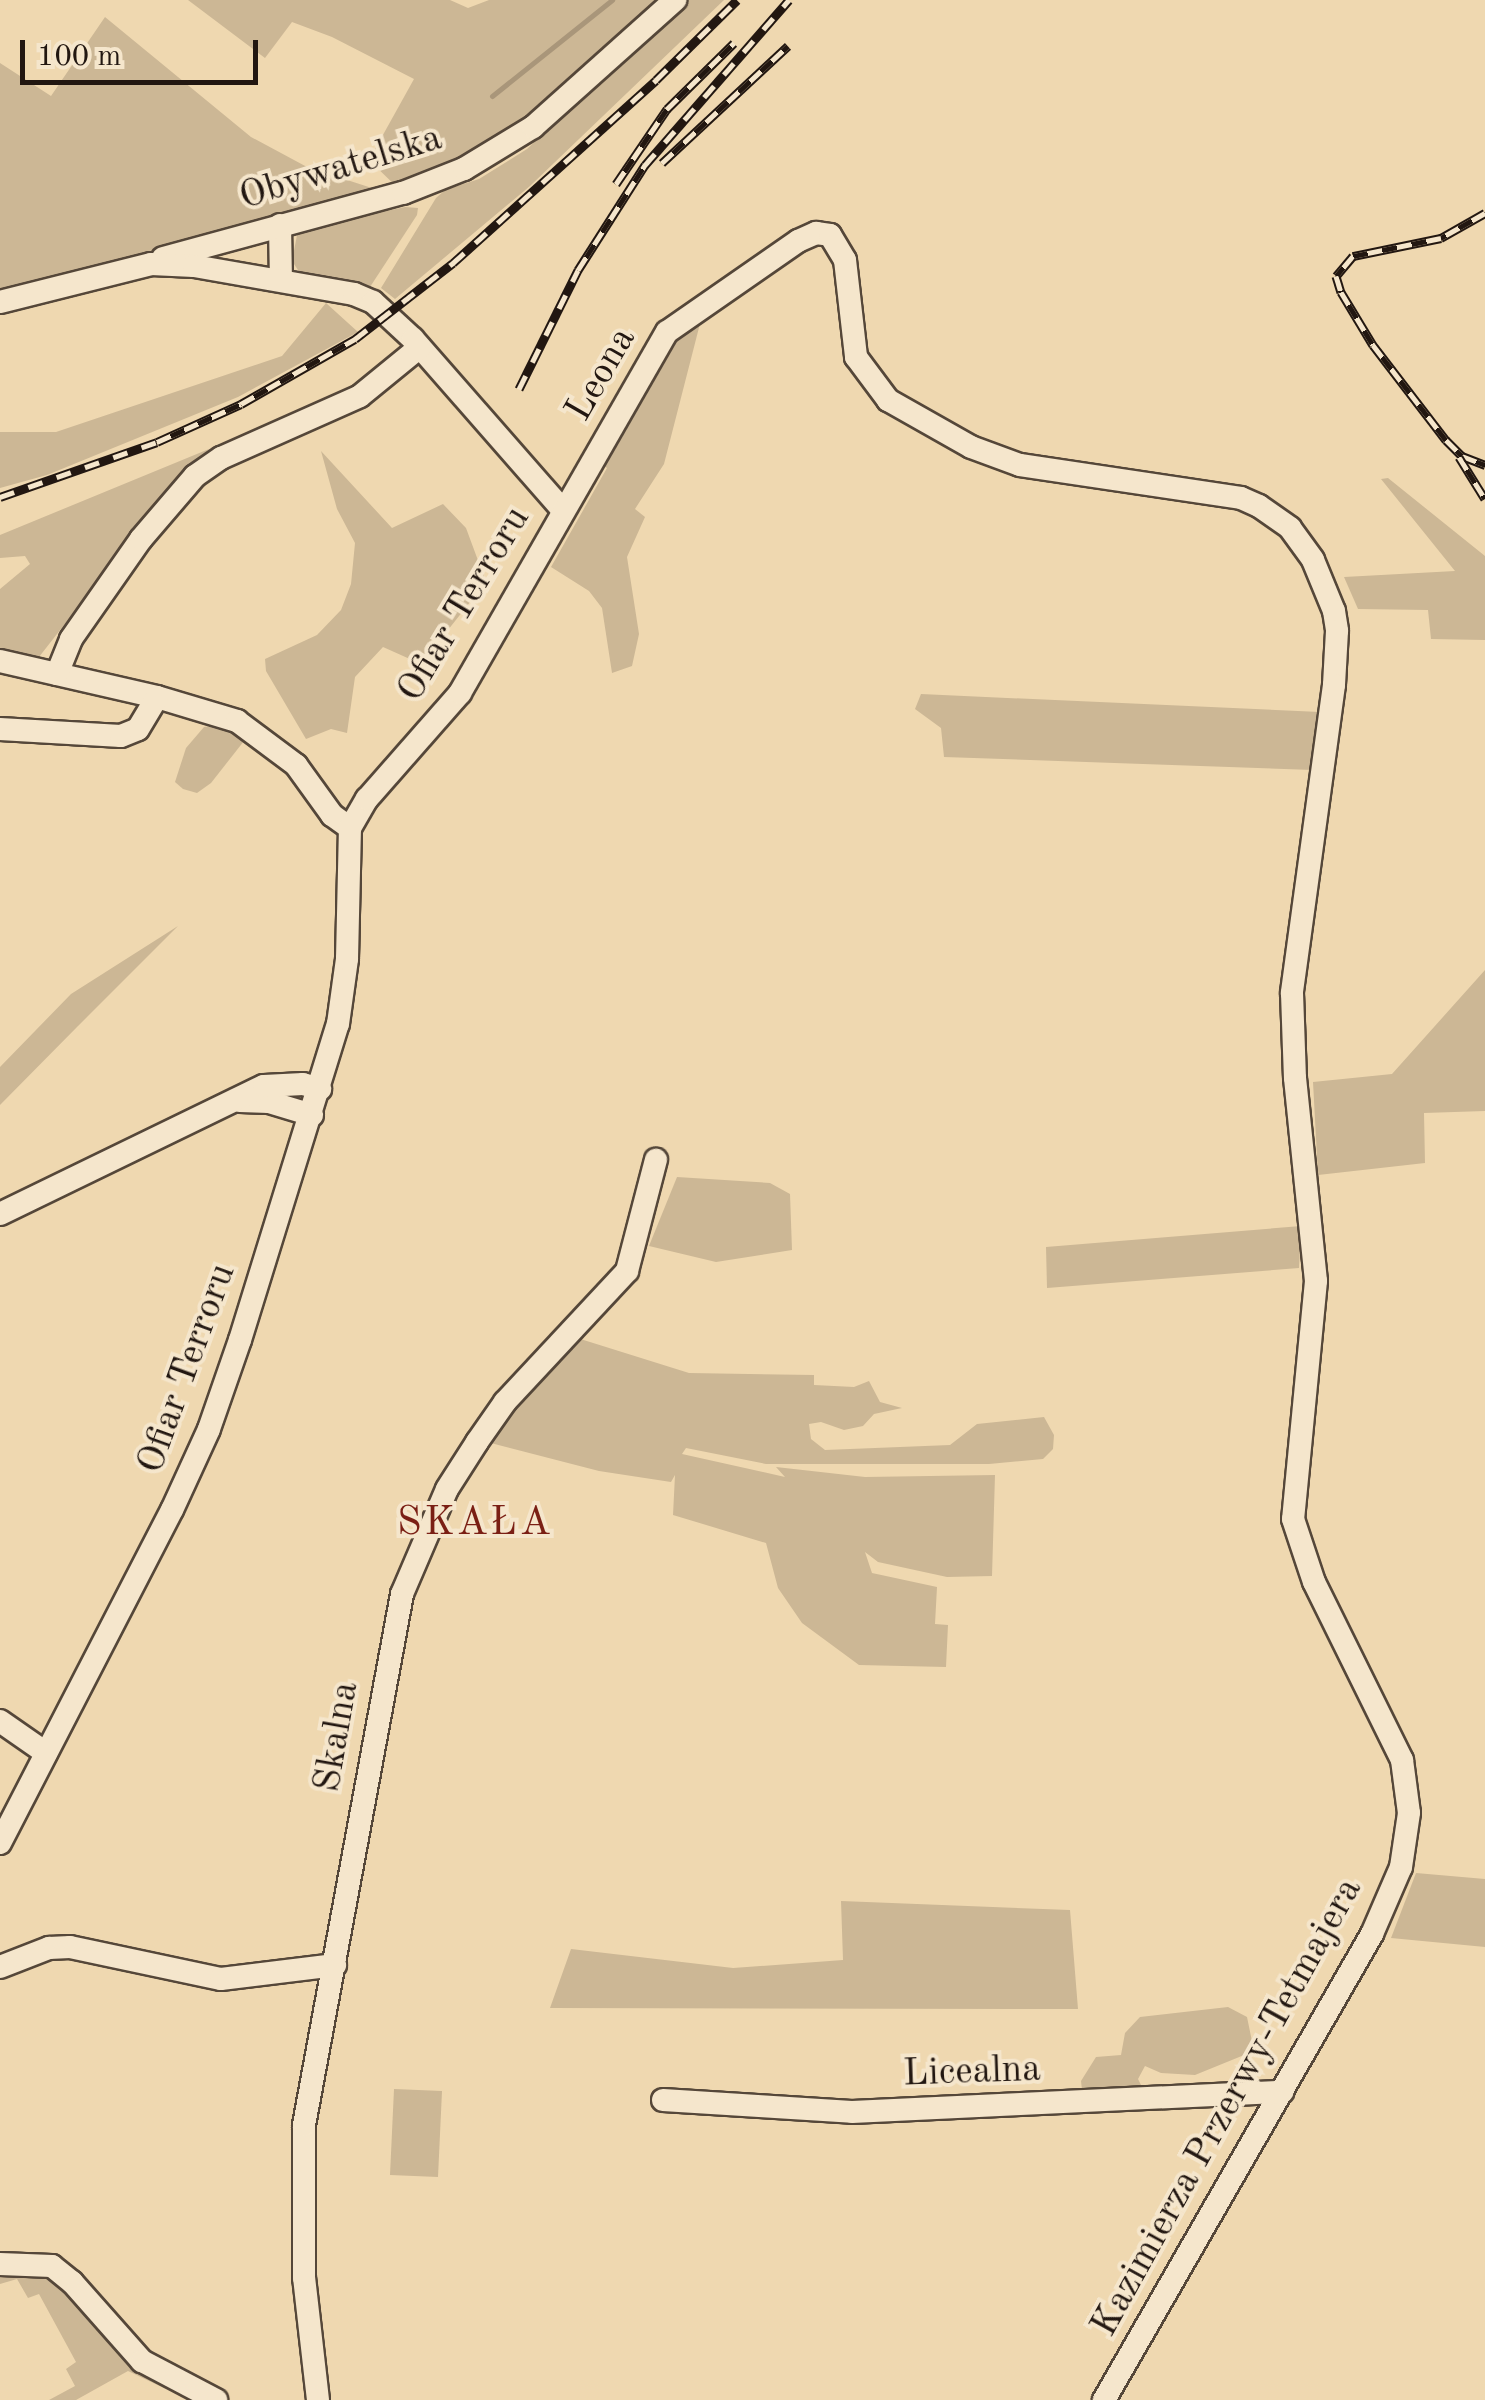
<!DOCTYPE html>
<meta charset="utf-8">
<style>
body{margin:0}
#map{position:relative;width:1485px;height:2400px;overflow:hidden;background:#efd8b0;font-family:"Old Standard TT",serif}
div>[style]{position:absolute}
.green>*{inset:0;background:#ccb795}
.stream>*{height:5px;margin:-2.5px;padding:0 2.5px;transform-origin:2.5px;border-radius:2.5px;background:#a9967a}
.roads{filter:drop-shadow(2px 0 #554739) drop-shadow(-2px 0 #554739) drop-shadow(0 2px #554739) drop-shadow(0 -2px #554739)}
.minor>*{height:22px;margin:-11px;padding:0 11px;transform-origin:11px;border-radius:11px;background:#f5e6cc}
.rail>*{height:9px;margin-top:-4.5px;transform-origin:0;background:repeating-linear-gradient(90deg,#f5e6cc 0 15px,#221711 0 30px);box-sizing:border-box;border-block:2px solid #221711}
span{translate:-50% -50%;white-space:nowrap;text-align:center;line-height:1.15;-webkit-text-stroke:8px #f5e6cc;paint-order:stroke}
.street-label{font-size:38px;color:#221711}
.neighbourhood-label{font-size:40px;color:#7a1f14;letter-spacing:2.5px}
.scale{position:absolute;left:20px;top:40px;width:238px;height:45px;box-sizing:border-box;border:5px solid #221711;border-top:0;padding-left:12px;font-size:30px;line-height:35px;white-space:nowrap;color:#221711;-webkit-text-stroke:8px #f5e6cc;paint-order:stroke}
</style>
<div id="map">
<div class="green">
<div style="clip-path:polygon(188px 0,450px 0,468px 8px,489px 0,675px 0,533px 127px,403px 193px,369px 160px,414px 79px,332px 37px,292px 22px,265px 58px)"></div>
<div style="clip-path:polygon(684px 0,724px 0,530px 186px,395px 299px,381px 288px,436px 198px,445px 190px,479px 179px,527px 149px)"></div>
<div style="clip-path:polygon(105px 17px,251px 137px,307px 167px,378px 190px,0 292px,0 63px,51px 96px)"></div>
<div style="clip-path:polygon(405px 207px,418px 208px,417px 215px,370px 287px,312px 278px,300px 273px,292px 261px,298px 230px)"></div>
<div style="clip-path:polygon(326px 303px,358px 332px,238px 397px,47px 475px,0 488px,0 432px,56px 432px,282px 356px)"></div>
<div style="clip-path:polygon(703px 312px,664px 464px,635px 509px,645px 517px,627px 557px,639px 634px,632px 666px,612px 673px,602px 608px,589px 591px,551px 567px,607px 468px,599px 463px,675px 332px)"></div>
<div style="clip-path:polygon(209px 449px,186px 469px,39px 657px,0 649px,0 589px,30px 564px,25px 556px,0 558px,0 535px)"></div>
<div style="clip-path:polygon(321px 451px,392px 528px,443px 504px,466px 528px,486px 582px,421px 664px,383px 647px,355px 677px,347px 733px,331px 729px,306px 739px,266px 671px,265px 659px,317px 635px,341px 610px,351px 584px,355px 543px,337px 509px)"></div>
<div style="clip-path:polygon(1388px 478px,1485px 556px,1485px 640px,1431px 639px,1428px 610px,1358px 609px,1344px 577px,1455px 571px,1381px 479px)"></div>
<div style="clip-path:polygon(921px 694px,1320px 712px,1313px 770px,944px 757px,941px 728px,915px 709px)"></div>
<div style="clip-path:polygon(222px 724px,244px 741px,211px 783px,197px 793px,183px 789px,175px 782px,186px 748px,204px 727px)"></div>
<div style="clip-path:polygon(178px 926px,78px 1026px,0 1105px,0 1067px,71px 994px)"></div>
<div style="clip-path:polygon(1485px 970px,1485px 1111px,1424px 1113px,1425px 1163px,1318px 1175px,1313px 1082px,1392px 1074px)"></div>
<div style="clip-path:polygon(677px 1177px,770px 1183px,790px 1194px,792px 1250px,716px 1262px,649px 1246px)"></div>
<div style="clip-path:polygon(1301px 1226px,1299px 1268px,1047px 1288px,1046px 1247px)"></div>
<div style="clip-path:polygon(574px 1337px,689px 1373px,814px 1375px,814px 1385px,854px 1387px,869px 1381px,880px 1402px,902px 1408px,874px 1414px,863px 1426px,844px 1430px,821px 1422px,809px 1424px,811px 1439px,825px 1450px,950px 1445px,977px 1424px,1044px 1417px,1054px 1435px,1053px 1449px,1043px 1459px,989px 1464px,766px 1464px,686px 1448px,682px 1454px,785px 1477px,776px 1467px,865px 1477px,995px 1475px,992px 1576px,947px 1577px,878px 1562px,865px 1552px,872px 1573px,937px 1587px,935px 1624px,948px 1625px,946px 1667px,859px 1665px,802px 1623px,778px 1588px,766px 1543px,673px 1515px,675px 1475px,671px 1482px,599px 1471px,483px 1441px)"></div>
<div style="clip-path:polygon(1416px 1873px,1485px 1879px,1485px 1947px,1391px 1938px)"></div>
<div style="clip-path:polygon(841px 1901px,1070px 1910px,1078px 2009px,550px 2008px,571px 1949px,733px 1968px,843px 1960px)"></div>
<div style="clip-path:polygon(1228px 2007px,1247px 2017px,1254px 2051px,1195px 2075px,1161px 2073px,1145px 2066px,1138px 2079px,1146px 2095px,1083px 2099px,1081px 2081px,1096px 2057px,1121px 2055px,1125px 2033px,1140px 2017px)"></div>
<div style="clip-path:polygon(394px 2089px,442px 2091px,438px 2177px,390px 2175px)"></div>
<div style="clip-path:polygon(50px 2273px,168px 2384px,166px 2389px,128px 2371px,76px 2400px,49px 2400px,75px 2386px,66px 2369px,76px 2362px,39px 2294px,28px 2298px,17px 2279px,0 2284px,0 2274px)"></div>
</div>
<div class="stream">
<div style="left:492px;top:96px;width:154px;rotate:-38.7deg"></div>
</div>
<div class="roads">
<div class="minor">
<div style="left:280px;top:225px;width:55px;rotate:89deg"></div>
<div style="left:163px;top:258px;width:249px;rotate:-15.2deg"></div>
<div style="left:403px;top:193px;width:66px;rotate:-21.5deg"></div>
<div style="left:464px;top:169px;width:81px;rotate:-31.3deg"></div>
<div style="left:533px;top:127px;width:191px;rotate:-41.8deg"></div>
<div style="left:0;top:302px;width:156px;rotate:-14.1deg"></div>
<div style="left:151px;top:264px;width:43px;rotate:2.7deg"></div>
<div style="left:194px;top:266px;width:162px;rotate:9.9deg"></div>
<div style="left:354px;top:294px;width:21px;rotate:23deg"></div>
<div style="left:373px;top:302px;width:54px;rotate:42.8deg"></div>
<div style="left:413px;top:339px;width:226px;rotate:48.8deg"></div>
<div style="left:0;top:661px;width:161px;rotate:12.9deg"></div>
<div style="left:157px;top:697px;width:84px;rotate:16.7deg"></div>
<div style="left:237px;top:721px;width:74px;rotate:36.7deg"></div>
<div style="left:296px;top:765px;width:62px;rotate:54.2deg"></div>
<div style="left:332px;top:815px;width:22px;rotate:36deg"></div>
<div style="left:57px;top:674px;width:38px;rotate:-68deg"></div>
<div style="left:71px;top:639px;width:122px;rotate:-55deg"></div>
<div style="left:141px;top:539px;width:83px;rotate:-49.4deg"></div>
<div style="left:195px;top:476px;width:32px;rotate:-35deg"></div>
<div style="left:221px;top:458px;width:152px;rotate:-24deg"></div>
<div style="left:360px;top:396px;width:77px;rotate:-39.2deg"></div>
<div style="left:0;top:729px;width:121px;rotate:3.3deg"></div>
<div style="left:121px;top:736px;width:18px;rotate:-22deg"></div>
<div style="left:138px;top:729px;width:37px;rotate:-59deg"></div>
<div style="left:240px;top:1101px;width:29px;rotate:2deg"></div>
<div style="left:269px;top:1102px;width:45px;rotate:16.8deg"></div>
<div style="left:0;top:1214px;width:293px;rotate:-25.9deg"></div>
<div style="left:264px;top:1086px;width:39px;rotate:-3deg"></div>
<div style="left:303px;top:1084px;width:18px;rotate:16deg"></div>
<div style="left:0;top:1721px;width:56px;rotate:34.8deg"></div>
<div style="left:0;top:1843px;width:375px;rotate:-62.7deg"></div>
<div style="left:172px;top:1510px;width:89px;rotate:-65.4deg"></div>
<div style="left:209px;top:1429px;width:94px;rotate:-70.8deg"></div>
<div style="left:240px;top:1340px;width:331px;rotate:-72.8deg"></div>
<div style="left:338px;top:1024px;width:66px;rotate:-82.1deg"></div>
<div style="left:347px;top:959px;width:131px;rotate:-88.7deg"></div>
<div style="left:350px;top:828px;width:34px;rotate:-60deg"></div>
<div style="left:367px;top:799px;width:141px;rotate:-48.7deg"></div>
<div style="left:460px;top:693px;width:416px;rotate:-60.2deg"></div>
<div style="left:667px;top:332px;width:160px;rotate:-34.8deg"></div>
<div style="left:798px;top:241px;width:20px;rotate:-24deg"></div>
<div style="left:816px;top:233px;width:14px;rotate:8deg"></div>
<div style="left:830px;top:235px;width:29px;rotate:59deg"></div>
<div style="left:845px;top:260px;width:98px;rotate:83.5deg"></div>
<div style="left:856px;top:357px;width:54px;rotate:53.3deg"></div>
<div style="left:888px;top:400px;width:95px;rotate:29.5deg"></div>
<div style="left:971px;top:447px;width:52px;rotate:20.2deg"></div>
<div style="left:1020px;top:465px;width:223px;rotate:8.5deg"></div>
<div style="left:1241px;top:498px;width:20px;rotate:24deg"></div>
<div style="left:1259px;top:506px;width:38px;rotate:35deg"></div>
<div style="left:1290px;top:528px;width:39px;rotate:54deg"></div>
<div style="left:1313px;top:560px;width:55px;rotate:67.6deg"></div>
<div style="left:1334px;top:611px;width:20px;rotate:81deg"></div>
<div style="left:1337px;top:631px;width:54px;rotate:93.2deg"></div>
<div style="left:1334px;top:685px;width:311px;rotate:97.8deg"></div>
<div style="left:1292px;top:993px;width:85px;rotate:88deg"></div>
<div style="left:1295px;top:1078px;width:204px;rotate:84.1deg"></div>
<div style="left:1316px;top:1281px;width:239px;rotate:95.5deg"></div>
<div style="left:1293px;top:1519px;width:66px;rotate:71.6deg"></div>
<div style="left:1314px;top:1582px;width:199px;rotate:63.7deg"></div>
<div style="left:1402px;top:1760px;width:53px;rotate:82.5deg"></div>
<div style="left:1409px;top:1813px;width:55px;rotate:98.4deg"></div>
<div style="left:1401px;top:1867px;width:73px;rotate:113.4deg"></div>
<div style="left:1372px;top:1934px;width:538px;rotate:119.9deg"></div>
<div style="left:0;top:1967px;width:53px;rotate:-21.2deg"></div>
<div style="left:49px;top:1948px;width:21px;rotate:-3deg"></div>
<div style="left:70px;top:1947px;width:154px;rotate:12deg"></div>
<div style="left:221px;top:1979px;width:115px;rotate:-7deg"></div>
<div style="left:663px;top:2100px;width:189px;rotate:3.6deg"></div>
<div style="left:852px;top:2112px;width:431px;rotate:-2.7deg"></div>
<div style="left:0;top:2264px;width:52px;rotate:2.2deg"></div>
<div style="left:52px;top:2266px;width:26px;rotate:39deg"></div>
<div style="left:72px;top:2282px;width:106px;rotate:48.5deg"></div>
<div style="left:142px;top:2361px;width:84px;rotate:27.8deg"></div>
<div style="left:318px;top:2400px;width:123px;rotate:-96.5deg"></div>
<div style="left:304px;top:2278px;width:153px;rotate:-90deg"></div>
<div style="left:304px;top:2125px;width:540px;rotate:-79.54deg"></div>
<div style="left:402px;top:1594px;width:114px;rotate:-66.8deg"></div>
<div style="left:447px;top:1489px;width:56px;rotate:-57.4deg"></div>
<div style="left:477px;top:1442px;width:49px;rotate:-55deg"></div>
<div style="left:505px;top:1402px;width:179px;rotate:-47deg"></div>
<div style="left:627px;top:1271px;width:115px;rotate:-75.4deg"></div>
</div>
</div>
<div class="rail">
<div style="left:662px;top:163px;width:172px;rotate:-42.9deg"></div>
<div style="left:616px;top:184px;width:91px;rotate:-55.8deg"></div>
<div style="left:667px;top:109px;width:94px;rotate:-44.6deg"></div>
<div style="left:1485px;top:213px;width:51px;rotate:150.4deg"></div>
<div style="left:1441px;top:238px;width:90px;rotate:168.4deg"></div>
<div style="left:1353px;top:256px;width:26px;rotate:130deg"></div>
<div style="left:1336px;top:276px;width:17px;rotate:73deg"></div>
<div style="left:1341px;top:292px;width:62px;rotate:58.9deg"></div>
<div style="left:1373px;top:345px;width:120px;rotate:52.5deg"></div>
<div style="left:1446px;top:440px;width:23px;rotate:45deg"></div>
<div style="left:1462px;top:456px;width:25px;rotate:21deg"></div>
<div style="left:519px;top:389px;width:133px;rotate:-63.6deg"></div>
<div style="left:578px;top:270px;width:125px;rotate:-57.5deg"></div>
<div style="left:645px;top:165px;width:219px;rotate:-48.9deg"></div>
<div style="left:1459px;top:457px;width:49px;rotate:58.2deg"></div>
<div style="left:0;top:497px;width:166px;rotate:-19.3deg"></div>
<div style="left:157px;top:442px;width:92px;rotate:-24.3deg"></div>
<div style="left:241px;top:404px;width:131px;rotate:-29.7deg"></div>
<div style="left:355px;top:339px;width:124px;rotate:-37.8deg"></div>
<div style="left:453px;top:263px;width:273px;rotate:-42deg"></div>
<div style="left:656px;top:80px;width:114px;rotate:-44.6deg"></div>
</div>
<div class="street-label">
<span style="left:341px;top:169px;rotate:-17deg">Obywatelska</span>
<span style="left:602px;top:375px;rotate:-60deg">Leona</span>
<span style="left:465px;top:605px;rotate:-59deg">Ofiar Terroru</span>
<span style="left:188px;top:1369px;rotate:-70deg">Ofiar Terroru</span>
<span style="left:338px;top:1737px;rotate:-80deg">Skalna</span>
<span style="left:972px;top:2073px;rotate:-2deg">Licealna</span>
<span style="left:1228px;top:2108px;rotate:-61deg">Kazimierza Przerwy-Tetmajera</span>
</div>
<div class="neighbourhood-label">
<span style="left:475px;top:1524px">SKAŁA</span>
</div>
<div class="scale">100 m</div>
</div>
